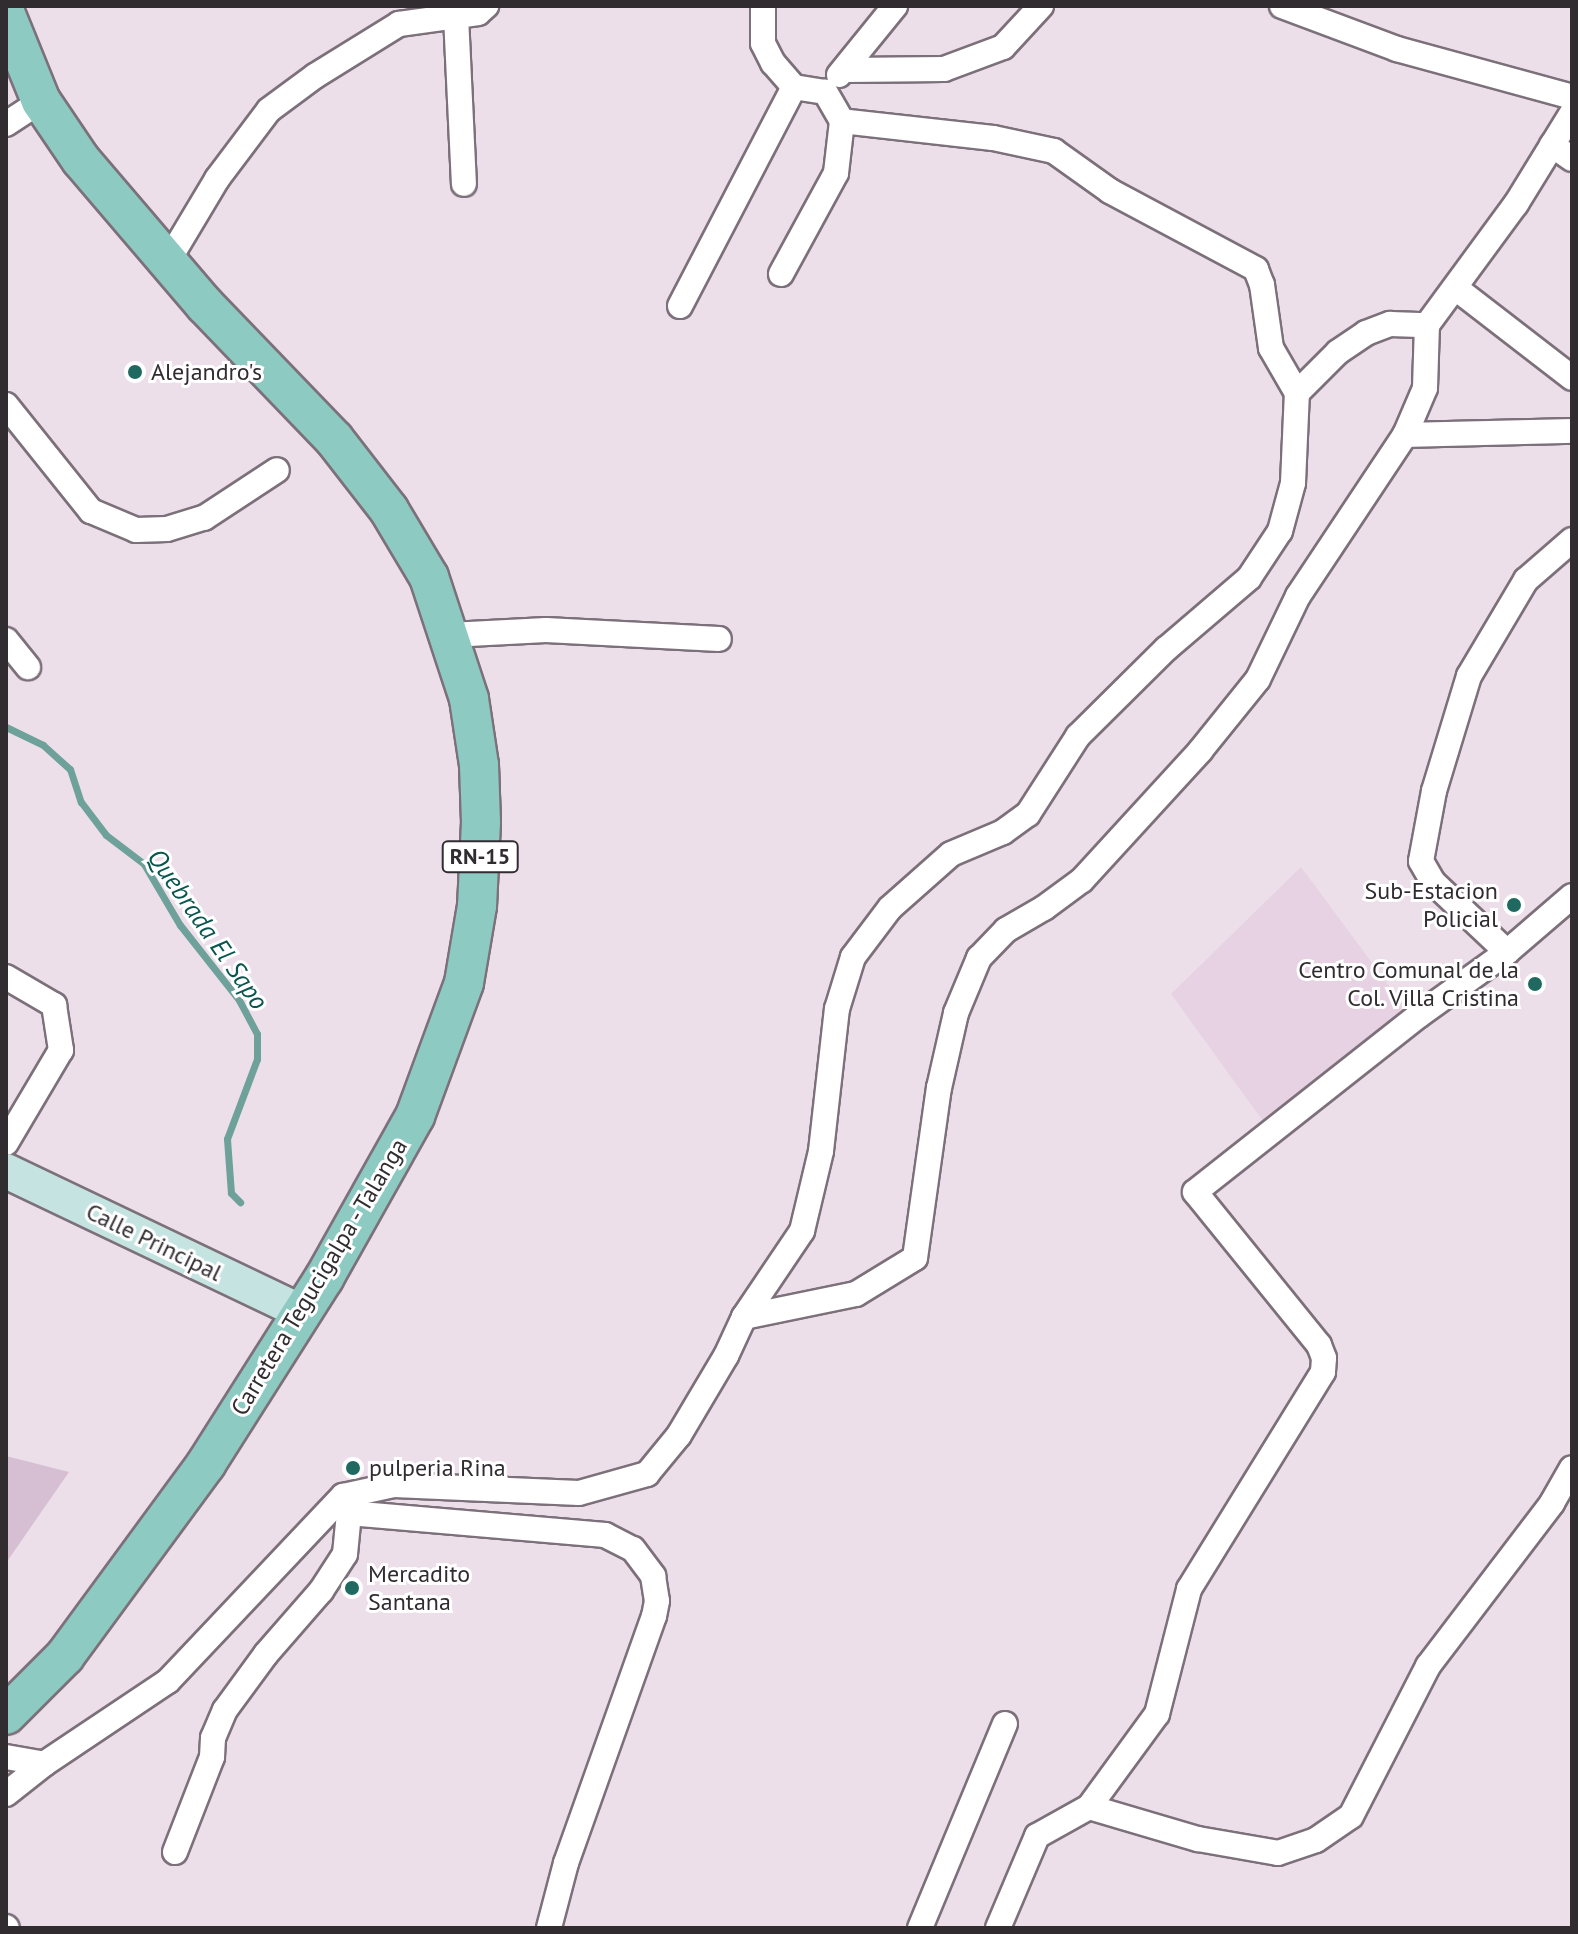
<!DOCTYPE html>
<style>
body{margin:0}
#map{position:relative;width:1578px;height:1934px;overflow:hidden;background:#eddfea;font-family:"PT Sans",sans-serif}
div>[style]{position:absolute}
.built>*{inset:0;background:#e6d2e2}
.green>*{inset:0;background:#d6bfd2}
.stream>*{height:7px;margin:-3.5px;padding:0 3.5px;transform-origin:3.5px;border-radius:3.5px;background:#6ea19a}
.roads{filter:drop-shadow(2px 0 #7c707a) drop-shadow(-2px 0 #7c707a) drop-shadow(0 2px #7c707a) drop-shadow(0 -2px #7c707a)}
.street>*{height:24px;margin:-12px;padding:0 12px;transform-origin:12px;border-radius:12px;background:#fff}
.secondary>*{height:34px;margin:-17px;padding:0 17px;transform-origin:17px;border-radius:17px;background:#c5e4e1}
.primary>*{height:38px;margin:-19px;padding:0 19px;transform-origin:19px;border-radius:19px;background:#8ccac2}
.dots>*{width:22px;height:22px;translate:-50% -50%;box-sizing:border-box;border:4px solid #fff;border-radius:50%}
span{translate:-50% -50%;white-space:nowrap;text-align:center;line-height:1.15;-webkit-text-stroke:6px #fff;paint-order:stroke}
.shield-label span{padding:2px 6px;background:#fff;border:2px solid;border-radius:6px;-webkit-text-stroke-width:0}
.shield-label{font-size:22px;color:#312c30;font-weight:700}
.poi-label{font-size:24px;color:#312c30}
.left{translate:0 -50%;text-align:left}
.right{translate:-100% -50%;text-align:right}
.street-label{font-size:24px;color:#312c30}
.water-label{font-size:26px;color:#09564e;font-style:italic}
.frame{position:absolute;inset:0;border:8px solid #312c30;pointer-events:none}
</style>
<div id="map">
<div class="built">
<div style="clip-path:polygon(1301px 867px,1407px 1010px,1263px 1121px,1171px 994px)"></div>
</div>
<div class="green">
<div style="clip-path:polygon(6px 1456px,69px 1472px,6px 1563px)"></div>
</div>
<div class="stream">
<div style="left:6px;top:727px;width:41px;rotate:25.9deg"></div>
<div style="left:43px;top:745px;width:36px;rotate:42deg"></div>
<div style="left:70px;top:769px;width:35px;rotate:72deg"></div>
<div style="left:81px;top:802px;width:41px;rotate:52.9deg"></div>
<div style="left:106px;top:835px;width:48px;rotate:37.3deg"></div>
<div style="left:144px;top:864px;width:71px;rotate:59.5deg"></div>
<div style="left:180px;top:925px;width:95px;rotate:51.8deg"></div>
<div style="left:239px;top:1000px;width:38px;rotate:62deg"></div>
<div style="left:257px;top:1034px;width:25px;rotate:90deg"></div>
<div style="left:257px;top:1059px;width:85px;rotate:110.6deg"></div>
<div style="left:227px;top:1139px;width:54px;rotate:85.8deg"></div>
<div style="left:231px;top:1193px;width:13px;rotate:45deg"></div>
</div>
<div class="roads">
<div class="street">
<div style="left:1282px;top:6px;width:123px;rotate:20.5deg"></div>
<div style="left:1397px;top:49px;width:181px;rotate:15.3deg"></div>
<div style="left:456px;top:16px;width:168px;rotate:87.3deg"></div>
<div style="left:847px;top:70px;width:97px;rotate:-0.6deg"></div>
<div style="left:944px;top:69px;width:63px;rotate:-20.4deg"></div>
<div style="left:1003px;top:47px;width:56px;rotate:-47.2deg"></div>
<div style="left:839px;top:75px;width:89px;rotate:-50.9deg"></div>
<div style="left:6px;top:124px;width:42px;rotate:-33.3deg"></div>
<div style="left:1552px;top:145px;width:24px;rotate:35deg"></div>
<div style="left:168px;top:261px;width:96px;rotate:-59.1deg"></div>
<div style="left:217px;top:179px;width:86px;rotate:-53deg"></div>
<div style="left:269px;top:110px;width:57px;rotate:-36.5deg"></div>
<div style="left:315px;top:76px;width:99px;rotate:-31.8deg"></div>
<div style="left:399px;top:24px;width:80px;rotate:-7.9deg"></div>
<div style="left:478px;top:13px;width:11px;rotate:-41deg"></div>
<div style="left:781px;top:274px;width:115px;rotate:-61.4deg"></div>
<div style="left:836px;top:173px;width:52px;rotate:-83.4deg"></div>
<div style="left:1457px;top:289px;width:145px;rotate:37.7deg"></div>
<div style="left:680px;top:306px;width:247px;rotate:-62.5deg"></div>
<div style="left:1297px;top:393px;width:58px;rotate:-45deg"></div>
<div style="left:1338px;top:352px;width:34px;rotate:-34deg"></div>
<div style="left:1366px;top:333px;width:26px;rotate:-21deg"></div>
<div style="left:1390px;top:324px;width:37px;rotate:2deg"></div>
<div style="left:1427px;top:325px;width:150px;rotate:-53.7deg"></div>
<div style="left:1516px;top:204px;width:107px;rotate:-58.4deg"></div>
<div style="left:6px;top:405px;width:136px;rotate:51.3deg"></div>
<div style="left:91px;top:511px;width:49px;rotate:22.9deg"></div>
<div style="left:136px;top:530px;width:31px;rotate:-2deg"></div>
<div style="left:167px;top:529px;width:39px;rotate:-17deg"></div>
<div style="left:204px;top:518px;width:87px;rotate:-33.3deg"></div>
<div style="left:1405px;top:435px;width:167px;rotate:-1.4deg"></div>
<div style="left:450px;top:635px;width:96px;rotate:-3deg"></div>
<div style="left:546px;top:630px;width:173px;rotate:3deg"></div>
<div style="left:6px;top:640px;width:35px;rotate:51deg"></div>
<div style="left:1507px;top:952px;width:102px;rotate:-136.6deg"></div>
<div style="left:1433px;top:882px;width:24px;rotate:-120deg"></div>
<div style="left:1421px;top:861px;width:71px;rotate:-79.5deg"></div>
<div style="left:1434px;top:791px;width:120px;rotate:-73.1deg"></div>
<div style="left:1469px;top:676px;width:112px;rotate:-59.3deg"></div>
<div style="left:1526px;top:580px;width:61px;rotate:-41deg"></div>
<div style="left:6px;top:977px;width:56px;rotate:30.3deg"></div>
<div style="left:54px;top:1005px;width:46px;rotate:81.2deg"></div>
<div style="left:61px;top:1050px;width:108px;rotate:120.6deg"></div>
<div style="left:744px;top:1317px;width:114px;rotate:-11.6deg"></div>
<div style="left:856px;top:1294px;width:69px;rotate:-31.4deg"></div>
<div style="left:915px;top:1258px;width:172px;rotate:-82deg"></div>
<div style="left:939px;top:1088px;width:77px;rotate:-77.2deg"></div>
<div style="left:956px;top:1013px;width:60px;rotate:-67.3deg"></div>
<div style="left:979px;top:958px;width:39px;rotate:-46deg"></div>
<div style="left:1006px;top:930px;width:44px;rotate:-30.1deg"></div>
<div style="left:1044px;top:908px;width:47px;rotate:-36.4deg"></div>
<div style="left:1082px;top:880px;width:175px;rotate:-47.5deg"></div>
<div style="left:1200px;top:751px;width:92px;rotate:-51.1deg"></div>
<div style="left:1258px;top:679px;width:92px;rotate:-64.3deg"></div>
<div style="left:1298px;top:596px;width:193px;rotate:-56.4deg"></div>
<div style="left:1405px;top:435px;width:51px;rotate:-66.9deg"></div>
<div style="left:1425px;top:388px;width:63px;rotate:-88.2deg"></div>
<div style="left:349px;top:1513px;width:257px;rotate:4.9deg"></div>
<div style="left:605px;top:1535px;width:31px;rotate:27deg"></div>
<div style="left:633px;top:1549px;width:34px;rotate:53deg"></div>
<div style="left:653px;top:1576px;width:25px;rotate:81deg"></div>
<div style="left:657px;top:1601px;width:15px;rotate:101deg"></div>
<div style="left:654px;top:1616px;width:262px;rotate:109.6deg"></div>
<div style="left:566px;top:1863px;width:67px;rotate:104.7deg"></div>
<div style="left:6px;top:1757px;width:39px;rotate:10deg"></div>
<div style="left:44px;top:1764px;width:149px;rotate:-33.8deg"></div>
<div style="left:168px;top:1681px;width:255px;rotate:-46.6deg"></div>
<div style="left:343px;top:1496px;width:52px;rotate:-12.2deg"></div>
<div style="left:394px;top:1485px;width:185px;rotate:2.5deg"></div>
<div style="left:579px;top:1493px;width:71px;rotate:-15.6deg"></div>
<div style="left:647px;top:1474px;width:50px;rotate:-50.6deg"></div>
<div style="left:679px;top:1435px;width:92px;rotate:-59.3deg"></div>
<div style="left:726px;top:1356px;width:43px;rotate:-65.2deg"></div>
<div style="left:744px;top:1317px;width:104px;rotate:-56deg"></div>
<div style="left:802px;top:1231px;width:82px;rotate:-76.6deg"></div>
<div style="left:821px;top:1151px;width:143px;rotate:-83.6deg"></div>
<div style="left:837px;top:1009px;width:54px;rotate:-72.9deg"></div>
<div style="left:853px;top:957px;width:61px;rotate:-52.9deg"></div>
<div style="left:890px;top:908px;width:81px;rotate:-41.5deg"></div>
<div style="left:951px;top:854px;width:56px;rotate:-22.9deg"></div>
<div style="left:1003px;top:832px;width:31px;rotate:-36deg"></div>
<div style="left:1028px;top:814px;width:93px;rotate:-57.3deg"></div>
<div style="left:1078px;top:736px;width:124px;rotate:-44.7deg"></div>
<div style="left:1166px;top:649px;width:109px;rotate:-40.5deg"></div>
<div style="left:1249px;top:578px;width:56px;rotate:-56.6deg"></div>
<div style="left:1280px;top:531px;width:50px;rotate:-74.8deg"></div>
<div style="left:1293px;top:483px;width:90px;rotate:-87.5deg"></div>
<div style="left:1297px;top:393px;width:52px;rotate:-120deg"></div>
<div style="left:1271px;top:348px;width:64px;rotate:-98.1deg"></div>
<div style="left:1262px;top:285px;width:17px;rotate:-111deg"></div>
<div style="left:1256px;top:269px;width:166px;rotate:-151.9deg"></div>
<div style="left:1110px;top:191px;width:69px;rotate:-144.5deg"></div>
<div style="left:1054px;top:151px;width:62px;rotate:-168deg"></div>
<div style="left:993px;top:138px;width:152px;rotate:-173.6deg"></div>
<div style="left:842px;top:121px;width:34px;rotate:-120deg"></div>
<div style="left:825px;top:92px;width:31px;rotate:-171deg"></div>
<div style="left:794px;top:87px;width:32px;rotate:-131deg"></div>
<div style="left:773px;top:63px;width:22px;rotate:-117deg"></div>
<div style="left:763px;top:43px;width:37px;rotate:-90deg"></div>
<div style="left:6px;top:1794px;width:48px;rotate:-38.3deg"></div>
<div style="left:1089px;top:1807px;width:114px;rotate:16.4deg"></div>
<div style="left:1198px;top:1839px;width:81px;rotate:9.9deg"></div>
<div style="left:1278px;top:1853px;width:40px;rotate:-18.9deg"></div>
<div style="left:1316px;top:1840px;width:42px;rotate:-34.4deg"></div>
<div style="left:1351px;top:1816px;width:169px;rotate:-62.8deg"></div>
<div style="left:1428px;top:1666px;width:205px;rotate:-52.7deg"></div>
<div style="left:1552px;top:1503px;width:40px;rotate:-60.3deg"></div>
<div style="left:175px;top:1852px;width:102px;rotate:-68.7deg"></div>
<div style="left:212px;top:1757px;width:19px;rotate:-87deg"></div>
<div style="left:213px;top:1738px;width:30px;rotate:-67deg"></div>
<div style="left:225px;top:1710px;width:69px;rotate:-53.8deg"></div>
<div style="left:266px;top:1654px;width:84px;rotate:-48.9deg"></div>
<div style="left:321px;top:1591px;width:44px;rotate:-57deg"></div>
<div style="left:345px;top:1554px;width:41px;rotate:-84.4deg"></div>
<div style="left:349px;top:1513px;width:16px;rotate:-108deg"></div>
<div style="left:6px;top:1927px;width:1px;rotate:45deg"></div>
<div style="left:920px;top:1928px;width:221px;rotate:-67.4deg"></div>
<div style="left:998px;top:1928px;width:100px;rotate:-67deg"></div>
<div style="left:1037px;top:1836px;width:60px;rotate:-29.1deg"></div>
<div style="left:1089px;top:1807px;width:115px;rotate:-53.8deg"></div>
<div style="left:1157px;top:1714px;width:129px;rotate:-75.6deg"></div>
<div style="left:1189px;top:1589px;width:255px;rotate:-58.3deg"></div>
<div style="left:1323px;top:1372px;width:14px;rotate:-86deg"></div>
<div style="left:1324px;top:1358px;width:14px;rotate:-111deg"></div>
<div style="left:1319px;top:1345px;width:197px;rotate:-129deg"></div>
<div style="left:1195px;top:1192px;width:284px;rotate:-38.3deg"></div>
<div style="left:1418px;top:1016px;width:110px;rotate:-35.7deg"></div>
<div style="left:1507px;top:952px;width:86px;rotate:-40.7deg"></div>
</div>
<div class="secondary">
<div style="left:6px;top:1171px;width:328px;rotate:25.5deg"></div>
</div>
<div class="primary">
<div style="left:6px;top:15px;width:93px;rotate:67.9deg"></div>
<div style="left:41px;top:101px;width:71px;rotate:55.9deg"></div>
<div style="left:81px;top:160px;width:191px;rotate:49.5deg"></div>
<div style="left:205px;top:305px;width:186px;rotate:46.1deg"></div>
<div style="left:334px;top:439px;width:90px;rotate:52.2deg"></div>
<div style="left:389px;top:510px;width:78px;rotate:59.2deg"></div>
<div style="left:429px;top:577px;width:128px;rotate:71.8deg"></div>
<div style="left:469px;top:699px;width:67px;rotate:81.4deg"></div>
<div style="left:479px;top:765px;width:57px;rotate:88deg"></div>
<div style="left:481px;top:822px;width:84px;rotate:92.7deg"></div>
<div style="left:477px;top:906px;width:78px;rotate:99.6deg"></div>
<div style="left:464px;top:983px;width:142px;rotate:110.2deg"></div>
<div style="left:415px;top:1116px;width:186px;rotate:119.3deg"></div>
<div style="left:324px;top:1278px;width:220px;rotate:122.4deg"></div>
<div style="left:206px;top:1464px;width:238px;rotate:126.3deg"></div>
<div style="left:65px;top:1656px;width:83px;rotate:135deg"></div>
</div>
</div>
<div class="dots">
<div style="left:135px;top:372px;background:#1f6961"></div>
<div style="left:1514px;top:905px;background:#1f6961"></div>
<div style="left:1535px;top:984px;background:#1f6961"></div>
<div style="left:353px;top:1468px;background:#1f6961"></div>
<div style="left:352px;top:1588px;background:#1f6961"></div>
</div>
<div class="shield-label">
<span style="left:480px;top:857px">RN-15</span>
</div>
<div class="poi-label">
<span class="left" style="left:151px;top:372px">Alejandro's</span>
<span class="right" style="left:1498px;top:905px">Sub-Estacion<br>Policial</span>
<span class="right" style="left:1519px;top:984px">Centro Comunal de la<br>Col. Villa Cristina</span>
<span class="left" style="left:369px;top:1468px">pulperia Rina</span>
<span class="left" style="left:368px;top:1588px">Mercadito<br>Santana</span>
</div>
<div class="street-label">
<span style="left:154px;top:1242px;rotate:26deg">Calle Principal</span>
<span style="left:319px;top:1277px;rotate:-59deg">Carretera Tegucigalpa - Talanga</span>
</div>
<div class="water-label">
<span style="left:208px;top:929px;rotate:55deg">Quebrada El Sapo</span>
</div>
<div class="frame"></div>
</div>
